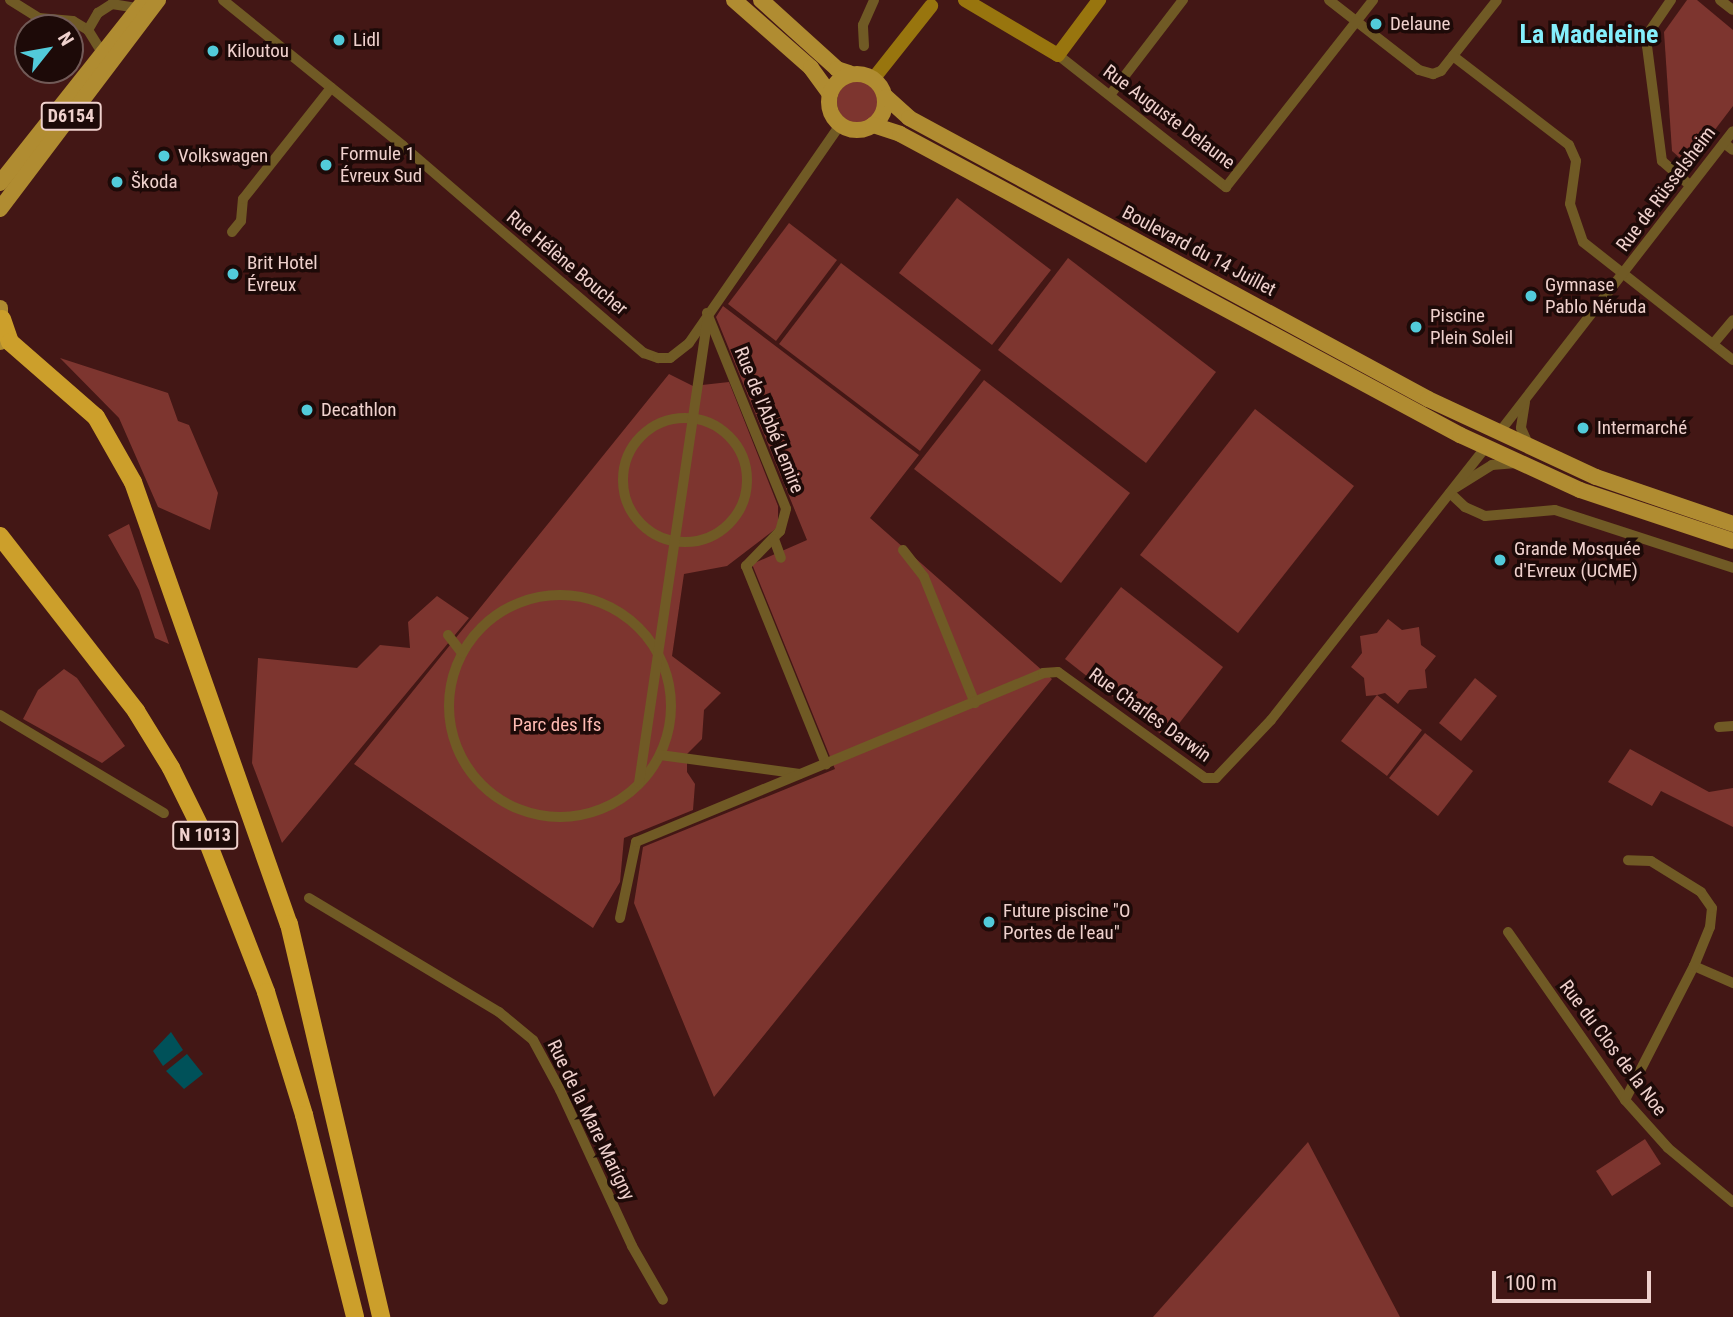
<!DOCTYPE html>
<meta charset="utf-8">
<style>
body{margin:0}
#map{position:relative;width:1733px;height:1317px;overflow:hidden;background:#431715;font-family:"Roboto Condensed",sans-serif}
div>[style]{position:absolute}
.green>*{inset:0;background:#7d352f}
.round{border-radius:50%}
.water>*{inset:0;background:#005159}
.street>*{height:10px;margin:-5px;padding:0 5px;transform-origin:5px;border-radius:5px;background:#705a25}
.street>.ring{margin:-5px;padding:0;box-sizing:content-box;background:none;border:10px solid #705a25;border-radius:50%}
.secondary>*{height:14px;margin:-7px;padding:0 7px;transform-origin:7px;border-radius:7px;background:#98750e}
.primary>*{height:16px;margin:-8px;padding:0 8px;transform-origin:8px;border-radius:8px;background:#b08c31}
.primary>.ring{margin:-8px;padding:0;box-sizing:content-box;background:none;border:16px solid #b08c31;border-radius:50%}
.highway>*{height:18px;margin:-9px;padding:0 9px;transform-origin:9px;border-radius:9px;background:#cc9f2b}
.dots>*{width:19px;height:19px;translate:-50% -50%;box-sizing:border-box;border:4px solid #1d0a08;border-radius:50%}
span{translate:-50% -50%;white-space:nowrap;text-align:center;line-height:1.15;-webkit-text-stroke:7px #1d0a08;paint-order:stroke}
.shield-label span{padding:2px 5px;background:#1d0a08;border:2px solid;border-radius:5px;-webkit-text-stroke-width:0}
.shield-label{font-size:18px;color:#efd1cd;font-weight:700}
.poi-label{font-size:19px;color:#efd1cd}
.left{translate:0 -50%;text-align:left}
.street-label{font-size:19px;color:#efd1cd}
.park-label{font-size:19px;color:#ffbbb3}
.district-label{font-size:26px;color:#84eefb;font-weight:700}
.north{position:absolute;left:14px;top:14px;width:70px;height:70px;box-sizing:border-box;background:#1d0a08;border:2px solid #715a57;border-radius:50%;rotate:59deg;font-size:19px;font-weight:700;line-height:28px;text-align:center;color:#efd1cd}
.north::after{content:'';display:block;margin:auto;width:24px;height:32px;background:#52cbda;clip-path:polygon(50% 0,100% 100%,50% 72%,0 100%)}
.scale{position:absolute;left:1492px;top:1271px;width:159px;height:32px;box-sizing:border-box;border:4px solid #efd1cd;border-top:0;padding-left:9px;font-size:21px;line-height:24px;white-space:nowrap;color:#efd1cd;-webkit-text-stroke:5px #1d0a08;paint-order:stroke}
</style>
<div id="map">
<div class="green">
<div style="clip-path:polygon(1687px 0,1697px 0,1733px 30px,1733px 106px,1688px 165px,1672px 151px,1664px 32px)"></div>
<div class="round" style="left:837px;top:80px;width:44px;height:44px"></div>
<div style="clip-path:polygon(957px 198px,1051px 270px,992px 345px,899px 273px)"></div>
<div style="clip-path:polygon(789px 223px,837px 260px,776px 341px,728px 304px)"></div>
<div style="clip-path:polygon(1068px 258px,1216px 372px,1146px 463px,998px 350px)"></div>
<div style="clip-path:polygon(841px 263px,981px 370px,920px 451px,779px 344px)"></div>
<div style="clip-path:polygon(723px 306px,919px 455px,870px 518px,1052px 679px,714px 1097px,634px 903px,643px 847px,835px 769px,752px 564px,807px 540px,716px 317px)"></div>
<div style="clip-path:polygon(60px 358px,168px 393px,178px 421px,189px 425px,218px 493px,210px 530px,158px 507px,119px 418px)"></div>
<div style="clip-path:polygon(669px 374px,693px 386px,729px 382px,778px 506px,778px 527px,727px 566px,684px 574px,672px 656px,721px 693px,704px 710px,702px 739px,687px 754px,687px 772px,695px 784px,693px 810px,624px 838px,620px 882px,593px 928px,354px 764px)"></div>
<div style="clip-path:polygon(984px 380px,1130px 493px,1061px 583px,914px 469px)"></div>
<div style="clip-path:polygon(1255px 409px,1354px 486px,1238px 633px,1140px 555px)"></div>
<div style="clip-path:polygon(129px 524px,169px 644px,155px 638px,139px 590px,108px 535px)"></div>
<div style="clip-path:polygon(1121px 587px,1223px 667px,1167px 739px,1065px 659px)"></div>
<div style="clip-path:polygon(437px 596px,469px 618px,282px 843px,252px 763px,258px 658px,357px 668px,380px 645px,410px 648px,408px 622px)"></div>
<div style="clip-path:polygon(1388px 619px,1402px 630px,1419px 627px,1421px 645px,1436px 656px,1425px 670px,1427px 688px,1409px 690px,1398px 704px,1385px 693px,1377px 695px,1422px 730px,1387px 776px,1341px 741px,1377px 695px,1366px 696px,1364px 678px,1351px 667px,1362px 653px,1360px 636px,1377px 633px)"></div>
<div style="clip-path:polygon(64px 669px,77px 678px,125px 746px,102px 763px,23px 719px,38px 690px)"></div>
<div style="clip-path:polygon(1475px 678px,1497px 696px,1461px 741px,1439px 723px)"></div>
<div style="clip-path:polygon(1425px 733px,1473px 771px,1438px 816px,1389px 778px)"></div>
<div style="clip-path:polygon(1630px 749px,1709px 792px,1733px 788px,1733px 827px,1661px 791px,1652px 806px,1608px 782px)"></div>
<div style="clip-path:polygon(1645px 1139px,1661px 1164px,1612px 1196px,1596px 1171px)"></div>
<div style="clip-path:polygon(1308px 1142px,1400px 1317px,1153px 1317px)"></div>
</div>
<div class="water">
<div style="clip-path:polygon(171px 1032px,183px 1050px,163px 1066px,153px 1051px)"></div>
<div style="clip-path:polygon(187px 1054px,203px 1074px,184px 1089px,166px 1071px)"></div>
</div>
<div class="street">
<div style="left:10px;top:0;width:34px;rotate:32deg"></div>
<div style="left:39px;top:18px;width:34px;rotate:5deg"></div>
<div style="left:73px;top:21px;width:17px;rotate:31deg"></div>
<div style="left:88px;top:30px;width:28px;rotate:58deg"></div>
<div style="left:223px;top:0;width:232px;rotate:39deg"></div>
<div style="left:403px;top:146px;width:318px;rotate:40.7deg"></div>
<div style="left:644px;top:353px;width:15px;rotate:20deg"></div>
<div style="left:658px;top:358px;width:12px"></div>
<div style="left:670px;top:358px;width:24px;rotate:-38deg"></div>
<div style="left:689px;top:343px;width:265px;rotate:-55.3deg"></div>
<div style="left:1329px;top:0;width:114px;rotate:37.9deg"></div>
<div style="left:1419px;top:70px;width:15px;rotate:16deg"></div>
<div style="left:1433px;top:74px;width:9px;rotate:-21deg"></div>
<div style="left:1441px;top:71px;width:90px;rotate:-51.7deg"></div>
<div style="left:1671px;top:0;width:42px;rotate:124.4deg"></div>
<div style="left:1647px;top:35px;width:11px;rotate:90deg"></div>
<div style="left:1647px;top:46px;width:116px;rotate:82.6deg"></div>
<div style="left:1662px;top:161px;width:37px;rotate:41deg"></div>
<div style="left:1720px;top:0;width:16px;rotate:38deg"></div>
<div style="left:88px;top:30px;width:20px;rotate:-60deg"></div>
<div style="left:98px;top:13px;width:17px;rotate:-33deg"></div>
<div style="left:112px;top:4px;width:26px;rotate:9deg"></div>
<div style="left:864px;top:46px;width:21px;rotate:-93deg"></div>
<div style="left:863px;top:25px;width:27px;rotate:-66deg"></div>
<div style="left:1058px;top:55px;width:214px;rotate:38.2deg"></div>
<div style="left:1226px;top:187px;width:238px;rotate:-51.8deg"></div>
<div style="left:1453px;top:56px;width:146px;rotate:37.5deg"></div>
<div style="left:1569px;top:145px;width:17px;rotate:66deg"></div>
<div style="left:1576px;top:161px;width:43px;rotate:97.9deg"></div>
<div style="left:1570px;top:204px;width:40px;rotate:71.1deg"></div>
<div style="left:1583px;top:242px;width:191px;rotate:38.2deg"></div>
<div style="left:1110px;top:95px;width:120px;rotate:-52.5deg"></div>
<div style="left:1724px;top:143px;width:11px;rotate:38deg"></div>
<div style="left:232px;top:232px;width:14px;rotate:-51deg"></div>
<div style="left:241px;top:221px;width:22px;rotate:-85deg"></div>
<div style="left:243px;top:199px;width:142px;rotate:-51.6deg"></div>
<div style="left:707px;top:313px;width:211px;rotate:68deg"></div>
<div style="left:786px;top:509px;width:23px;rotate:105deg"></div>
<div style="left:780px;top:531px;width:49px;rotate:134.2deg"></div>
<div style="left:746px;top:566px;width:214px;rotate:68deg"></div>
<div style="left:1713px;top:344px;width:31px;rotate:-50deg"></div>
<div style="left:1525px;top:402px;width:26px;rotate:99deg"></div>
<div style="left:1521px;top:428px;width:17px;rotate:66deg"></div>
<div class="ring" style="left:623px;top:418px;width:114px;height:114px"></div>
<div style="left:1498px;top:434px;width:383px;rotate:-52.2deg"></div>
<div style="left:1455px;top:488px;width:44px;rotate:-31.9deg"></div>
<div style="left:1492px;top:465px;width:21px;rotate:-5deg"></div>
<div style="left:1450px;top:493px;width:21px;rotate:43deg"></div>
<div style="left:1465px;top:507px;width:22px;rotate:24deg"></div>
<div style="left:1485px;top:516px;width:70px;rotate:-4.9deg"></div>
<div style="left:1555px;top:510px;width:187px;rotate:18deg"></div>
<div style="left:774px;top:539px;width:20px;rotate:70deg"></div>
<div style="left:903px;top:550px;width:34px;rotate:52deg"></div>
<div style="left:924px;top:577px;width:136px;rotate:68deg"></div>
<div class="ring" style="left:449px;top:595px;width:212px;height:212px"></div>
<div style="left:448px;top:635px;width:23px;rotate:52deg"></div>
<div style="left:0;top:715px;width:191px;rotate:30.9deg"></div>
<div style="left:1719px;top:727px;width:14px;rotate:-4deg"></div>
<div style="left:660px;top:755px;width:141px;rotate:7.7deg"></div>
<div style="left:639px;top:783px;width:470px;rotate:-81.6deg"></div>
<div style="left:309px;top:898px;width:222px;rotate:31deg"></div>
<div style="left:499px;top:1012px;width:44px;rotate:39.5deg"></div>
<div style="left:533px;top:1040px;width:57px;rotate:61.6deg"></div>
<div style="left:560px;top:1090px;width:172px;rotate:65.2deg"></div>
<div style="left:632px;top:1246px;width:62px;rotate:60.1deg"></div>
<div style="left:620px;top:918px;width:78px;rotate:-78.1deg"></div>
<div style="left:636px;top:842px;width:441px;rotate:-22.5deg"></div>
<div style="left:1043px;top:673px;width:15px;rotate:-4deg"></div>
<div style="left:1058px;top:672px;width:181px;rotate:35.8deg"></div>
<div style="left:1205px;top:778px;width:11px"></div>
<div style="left:1216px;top:778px;width:80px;rotate:-46.5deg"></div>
<div style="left:1271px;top:720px;width:347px;rotate:-51.8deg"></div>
<div style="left:1508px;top:932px;width:205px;rotate:55.1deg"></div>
<div style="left:1625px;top:1100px;width:64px;rotate:48.1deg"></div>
<div style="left:1668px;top:1148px;width:85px;rotate:39.7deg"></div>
<div style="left:1694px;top:966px;width:43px;rotate:23.6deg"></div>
<div style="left:1625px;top:1100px;width:151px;rotate:-62.8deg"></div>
<div style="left:1694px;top:966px;width:42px;rotate:-67.7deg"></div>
<div style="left:1710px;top:927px;width:19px;rotate:-84deg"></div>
<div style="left:1712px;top:908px;width:19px;rotate:-125deg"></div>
<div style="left:1701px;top:892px;width:59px;rotate:-148.2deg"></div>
<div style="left:1651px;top:861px;width:23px;rotate:-178deg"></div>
</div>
<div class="secondary">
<div style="left:965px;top:0;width:108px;rotate:30.6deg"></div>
<div style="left:1058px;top:55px;width:69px;rotate:-53.3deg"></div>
<div style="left:874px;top:78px;width:92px;rotate:-51.6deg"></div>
</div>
<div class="primary">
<div style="left:734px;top:0;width:103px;rotate:41.4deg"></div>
<div style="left:811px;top:68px;width:32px;rotate:54deg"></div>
<div style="left:761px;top:0;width:103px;rotate:42.2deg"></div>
<div style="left:837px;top:69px;width:13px;rotate:18deg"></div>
<div class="ring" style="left:829px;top:74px;width:40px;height:40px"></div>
<div style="left:886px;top:97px;width:31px;rotate:42deg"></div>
<div style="left:909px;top:118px;width:590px;rotate:28.43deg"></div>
<div style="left:1428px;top:399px;width:185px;rotate:24.9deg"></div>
<div style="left:1596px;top:477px;width:145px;rotate:18.9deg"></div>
<div style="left:873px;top:125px;width:28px;rotate:18deg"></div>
<div style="left:900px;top:134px;width:636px;rotate:28.26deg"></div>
<div style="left:1460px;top:435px;width:132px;rotate:24.6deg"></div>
<div style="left:1580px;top:490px;width:161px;rotate:18.4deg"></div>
<div style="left:0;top:183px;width:233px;rotate:-51.6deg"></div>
<div style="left:0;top:209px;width:262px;rotate:-52.9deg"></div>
<div style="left:0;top:308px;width:34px;rotate:90deg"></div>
</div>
<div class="highway">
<div style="left:2px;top:319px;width:24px;rotate:71deg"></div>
<div style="left:10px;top:342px;width:114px;rotate:41.1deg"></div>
<div style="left:96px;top:417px;width:75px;rotate:60.4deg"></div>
<div style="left:133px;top:482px;width:469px;rotate:70.6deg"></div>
<div style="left:289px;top:924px;width:404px;rotate:76.8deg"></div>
<div style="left:0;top:536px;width:222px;rotate:52.1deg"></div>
<div style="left:136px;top:711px;width:67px;rotate:58.4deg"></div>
<div style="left:171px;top:768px;width:84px;rotate:63.7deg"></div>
<div style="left:208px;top:843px;width:160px;rotate:68.7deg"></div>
<div style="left:266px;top:992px;width:129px;rotate:72.8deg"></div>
<div style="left:304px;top:1115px;width:208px;rotate:75.8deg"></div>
</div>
<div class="dots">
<div style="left:1376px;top:24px;background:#52cbda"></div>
<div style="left:339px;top:40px;background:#52cbda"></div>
<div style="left:213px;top:51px;background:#52cbda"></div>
<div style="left:164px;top:156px;background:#52cbda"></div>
<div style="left:326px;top:165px;background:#52cbda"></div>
<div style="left:117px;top:182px;background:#52cbda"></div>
<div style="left:233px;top:274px;background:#52cbda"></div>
<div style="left:1531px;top:296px;background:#52cbda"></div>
<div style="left:1416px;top:327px;background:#52cbda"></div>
<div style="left:307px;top:410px;background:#52cbda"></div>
<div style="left:1583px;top:428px;background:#52cbda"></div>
<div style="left:1500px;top:560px;background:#52cbda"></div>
<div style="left:989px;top:922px;background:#52cbda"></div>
</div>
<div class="shield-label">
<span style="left:71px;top:116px">D6154</span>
<span style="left:205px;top:835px">N 1013</span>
</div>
<div class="poi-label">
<span class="left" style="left:1390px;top:24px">Delaune</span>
<span class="left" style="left:353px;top:40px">Lidl</span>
<span class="left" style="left:227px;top:51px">Kiloutou</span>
<span class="left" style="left:340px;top:165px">Formule 1<br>Évreux Sud</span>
<span class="left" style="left:178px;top:156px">Volkswagen</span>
<span class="left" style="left:131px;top:182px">Škoda</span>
<span class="left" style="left:247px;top:274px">Brit Hotel<br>Évreux</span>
<span class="left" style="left:1545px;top:296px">Gymnase<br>Pablo Néruda</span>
<span class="left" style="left:1430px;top:327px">Piscine<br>Plein Soleil</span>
<span class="left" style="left:321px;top:410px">Decathlon</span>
<span class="left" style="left:1597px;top:428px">Intermarché</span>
<span class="left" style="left:1514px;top:560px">Grande Mosquée<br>d'Evreux (UCME)</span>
<span class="left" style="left:1003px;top:922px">Future piscine "O<br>Portes de l'eau"</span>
</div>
<div class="street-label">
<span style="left:1169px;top:117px;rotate:37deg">Rue Auguste Delaune</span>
<span style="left:1666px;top:189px;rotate:-53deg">Rue de Rüsselsheim</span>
<span style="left:1199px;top:251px;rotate:28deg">Boulevard du 14 Juillet</span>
<span style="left:567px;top:263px;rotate:40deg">Rue Hélène Boucher</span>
<span style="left:769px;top:420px;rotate:68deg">Rue de l'Abbé Lemire</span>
<span style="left:1150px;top:715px;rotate:36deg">Rue Charles Darwin</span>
<span style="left:1613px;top:1048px;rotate:53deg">Rue du Clos de la Noe</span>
<span style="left:591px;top:1120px;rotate:64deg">Rue de la Mare Marigny</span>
</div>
<div class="park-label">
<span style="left:557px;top:725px">Parc des Ifs</span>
</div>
<div class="district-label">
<span style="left:1589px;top:35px">La Madeleine</span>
</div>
<div class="north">N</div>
<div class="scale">100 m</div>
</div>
